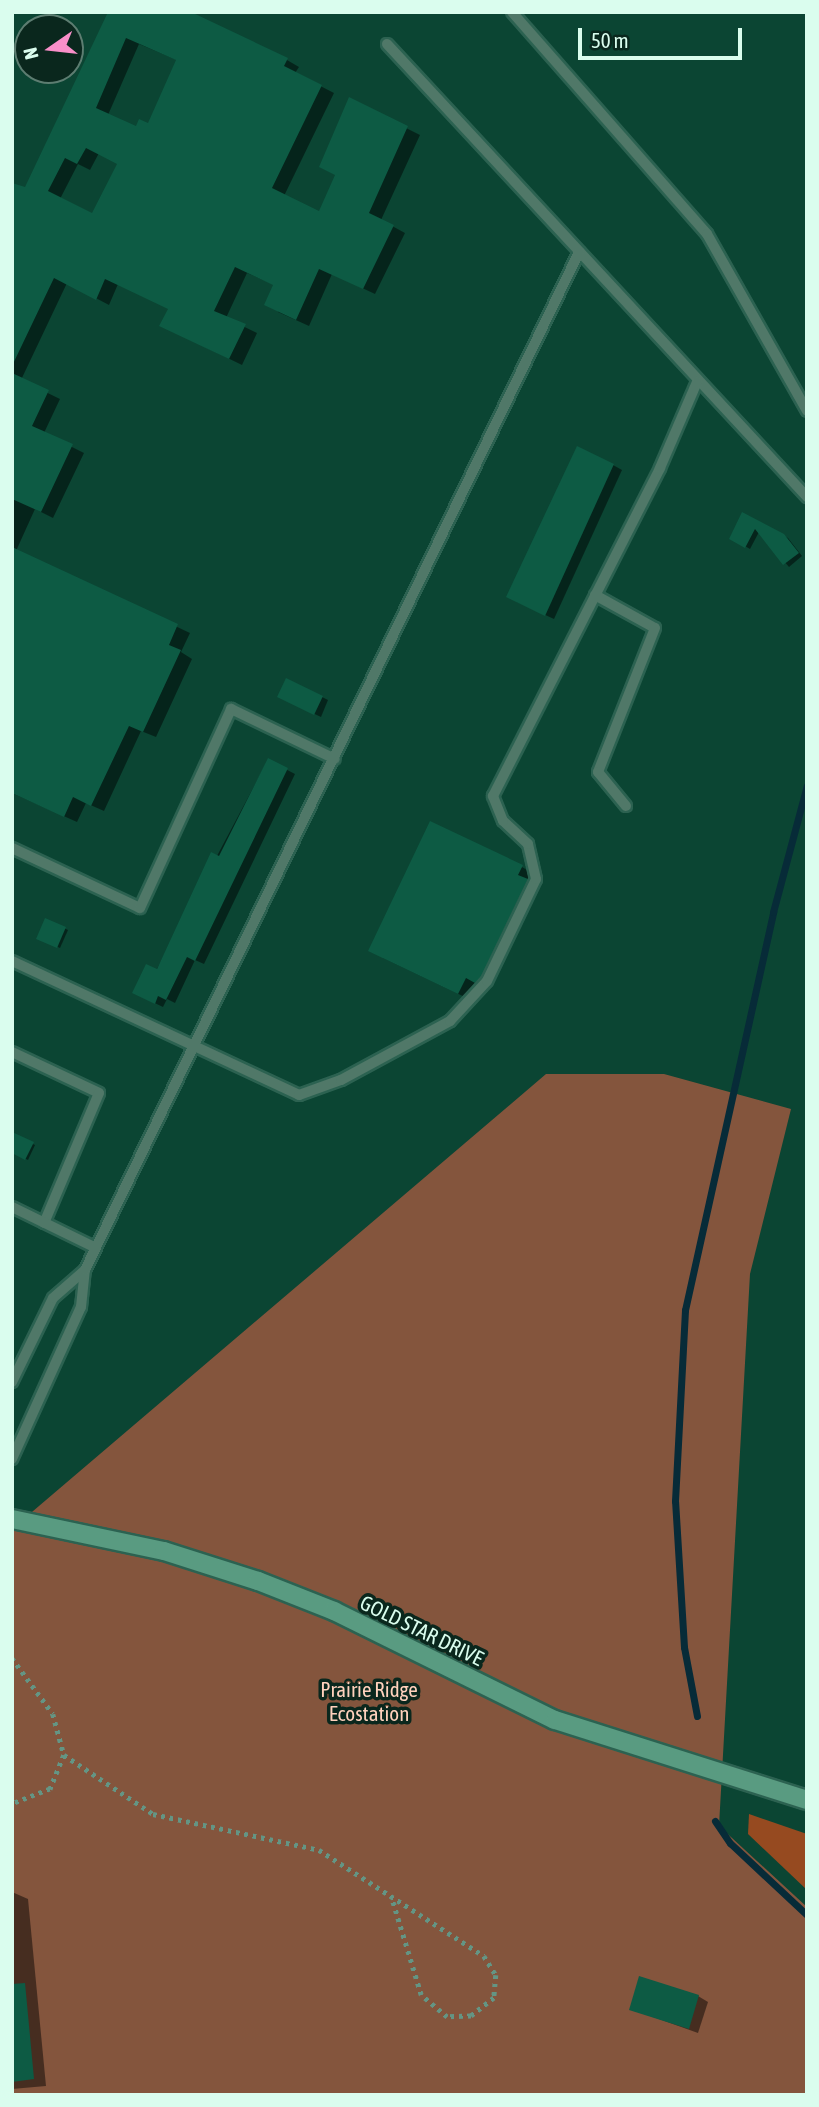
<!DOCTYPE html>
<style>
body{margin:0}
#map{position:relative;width:819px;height:2107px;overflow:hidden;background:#0b4533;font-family:"Asap Condensed",sans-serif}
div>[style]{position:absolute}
.green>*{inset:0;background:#84553d}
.forest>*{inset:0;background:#964a20}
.shadow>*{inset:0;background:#0007}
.stream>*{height:7px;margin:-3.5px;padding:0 3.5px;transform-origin:3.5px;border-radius:3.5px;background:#072b38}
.building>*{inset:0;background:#0d5b44}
.path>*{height:4.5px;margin-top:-2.25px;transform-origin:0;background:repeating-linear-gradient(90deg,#649584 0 3.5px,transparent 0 8.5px)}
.roads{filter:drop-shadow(2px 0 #2c6251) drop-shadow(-2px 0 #2c6251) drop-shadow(0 2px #2c6251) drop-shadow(0 -2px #2c6251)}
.lane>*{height:10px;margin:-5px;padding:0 5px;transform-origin:5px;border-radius:5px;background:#507868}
.secondary>*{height:18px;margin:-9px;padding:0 9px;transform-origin:9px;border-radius:9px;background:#599b81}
span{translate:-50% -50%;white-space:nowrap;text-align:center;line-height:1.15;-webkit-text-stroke:7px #0a271d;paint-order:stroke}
.street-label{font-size:21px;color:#dafdee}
.park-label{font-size:21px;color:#ffd2bd}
.frame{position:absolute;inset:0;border:14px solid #dafdee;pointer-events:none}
.north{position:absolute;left:14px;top:14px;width:70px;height:70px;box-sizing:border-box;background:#0a271d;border:2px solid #5d7d71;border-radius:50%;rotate:256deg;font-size:19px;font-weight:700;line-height:28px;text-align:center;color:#dafdee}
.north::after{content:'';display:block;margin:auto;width:24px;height:32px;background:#f98fc9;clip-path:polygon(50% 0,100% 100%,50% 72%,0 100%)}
.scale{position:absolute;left:578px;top:28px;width:164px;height:32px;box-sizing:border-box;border:4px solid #dafdee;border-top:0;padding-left:9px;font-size:21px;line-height:24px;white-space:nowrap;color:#dafdee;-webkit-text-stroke:5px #0a271d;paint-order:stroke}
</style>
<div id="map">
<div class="green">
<div style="clip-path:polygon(546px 1074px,664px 1074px,791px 1109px,750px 1274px,719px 1826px,807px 1907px,807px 2095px,12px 2095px,12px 1529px)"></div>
</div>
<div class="forest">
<div style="clip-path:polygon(749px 1814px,807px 1834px,807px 1890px,748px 1834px)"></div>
</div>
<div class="shadow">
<div style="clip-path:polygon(evenodd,110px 12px,187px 12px,287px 60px,299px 67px,295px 73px,334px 93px,284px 196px,320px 214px,337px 175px,350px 100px,420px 135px,381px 220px,405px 233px,375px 294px,332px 274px,309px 326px,278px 312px,275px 285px,247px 273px,226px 318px,257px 333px,242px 365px,174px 332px,170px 309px,118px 284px,109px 305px,67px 283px,21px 380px,60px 399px,44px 433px,84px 453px,53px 518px,35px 509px,16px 551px,190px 633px,181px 652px,192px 659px,156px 737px,141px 731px,104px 811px,86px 803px,77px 822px,12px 793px,12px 185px,26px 189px,110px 12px,139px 44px,177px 60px,149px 125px,137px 128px,108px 115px,139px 44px,110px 12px,99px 153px,119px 164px,93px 216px,60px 199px,78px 164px,90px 170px,99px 153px)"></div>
<div style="clip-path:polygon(613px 465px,622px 470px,554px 619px,517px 602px)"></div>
<div style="clip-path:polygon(743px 514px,788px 538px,802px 556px,789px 567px,759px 532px,750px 549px,731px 538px)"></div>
<div style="clip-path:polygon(322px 697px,328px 700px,321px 717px,285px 700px)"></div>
<div style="clip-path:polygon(268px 760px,295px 774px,204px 964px,195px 960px,175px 1003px,167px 999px,163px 1007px,142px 997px)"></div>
<div style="clip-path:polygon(522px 867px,534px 874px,530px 883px,539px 888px,493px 984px,489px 988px,479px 984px,471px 1000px,383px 958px)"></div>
<div style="clip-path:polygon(46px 920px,68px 930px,60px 948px,38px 938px)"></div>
<div style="clip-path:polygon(12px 1134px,35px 1145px,28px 1160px,12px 1152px)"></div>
<div style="clip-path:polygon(12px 1892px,28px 1899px,46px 2086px,12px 2089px)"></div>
<div style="clip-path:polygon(698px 1996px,708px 2002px,698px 2033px,631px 2009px)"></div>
</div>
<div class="stream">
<div style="left:697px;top:1716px;width:70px;rotate:-100.7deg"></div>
<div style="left:684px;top:1647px;width:146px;rotate:-93.5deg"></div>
<div style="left:675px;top:1501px;width:191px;rotate:-87deg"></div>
<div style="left:685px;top:1310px;width:408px;rotate:-77.5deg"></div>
<div style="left:773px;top:912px;width:131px;rotate:-75deg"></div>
<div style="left:715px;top:1821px;width:27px;rotate:56deg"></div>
<div style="left:730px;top:1843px;width:105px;rotate:43.1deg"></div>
</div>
<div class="building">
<div style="clip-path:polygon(evenodd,108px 12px,191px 12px,288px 58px,284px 66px,322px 85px,272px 188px,319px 211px,335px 175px,319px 167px,349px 97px,408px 126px,369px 213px,394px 225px,363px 289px,319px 269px,296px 320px,264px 305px,273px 285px,235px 267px,214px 311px,246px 324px,229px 359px,159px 326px,168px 309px,105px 279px,96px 300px,54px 278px,12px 366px,12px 183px,25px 187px,108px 12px,126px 38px,176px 60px,148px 123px,139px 119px,136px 126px,96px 108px,126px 38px,108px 12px,86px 148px,117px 164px,92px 213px,48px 191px,65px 158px,77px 164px,86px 148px)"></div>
<div style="clip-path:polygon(12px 373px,49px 390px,32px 426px,73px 444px,41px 512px,12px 499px)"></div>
<div style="clip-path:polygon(577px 446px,614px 464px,545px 616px,506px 597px)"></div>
<div style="clip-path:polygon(742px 512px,784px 534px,799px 553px,783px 565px,755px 529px,745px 548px,729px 539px)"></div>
<div style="clip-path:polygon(12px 547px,178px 624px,169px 645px,181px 650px,143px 732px,129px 726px,91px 806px,73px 797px,64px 817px,12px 793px)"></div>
<div style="clip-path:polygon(286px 678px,323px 696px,314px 715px,277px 697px)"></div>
<div style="clip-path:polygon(268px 758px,288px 768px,195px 961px,187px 957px,166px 1000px,158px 996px,155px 1004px,132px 993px,146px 964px,157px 969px,211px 852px,219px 856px)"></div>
<div style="clip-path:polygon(430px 821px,523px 865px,518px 875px,528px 879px,481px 977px,475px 983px,466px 978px,458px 994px,368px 951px)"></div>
<div style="clip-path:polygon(45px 918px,66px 927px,57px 948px,36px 939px)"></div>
<div style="clip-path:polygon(12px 1132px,34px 1142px,25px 1160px,12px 1153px)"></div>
<div style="clip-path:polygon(639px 1976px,699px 1995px,689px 2029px,629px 2010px)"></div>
<div style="clip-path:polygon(25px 1983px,34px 2079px,12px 2082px,12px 1984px)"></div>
</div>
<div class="path">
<div style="left:12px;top:1658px;width:69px;rotate:53.8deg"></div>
<div style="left:53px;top:1714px;width:42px;rotate:75deg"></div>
<div style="left:64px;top:1755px;width:37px;rotate:112deg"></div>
<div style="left:50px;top:1789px;width:41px;rotate:158.5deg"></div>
<div style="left:64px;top:1755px;width:107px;rotate:33.5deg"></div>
<div style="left:153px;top:1814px;width:170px;rotate:12.2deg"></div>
<div style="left:319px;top:1850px;width:196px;rotate:32.7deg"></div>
<div style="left:484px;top:1956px;width:22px;rotate:58deg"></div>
<div style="left:496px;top:1975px;width:23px;rotate:95deg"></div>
<div style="left:494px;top:1998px;width:29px;rotate:142deg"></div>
<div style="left:471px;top:2016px;width:24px;rotate:178deg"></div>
<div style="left:447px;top:2017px;width:34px;rotate:-140deg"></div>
<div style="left:421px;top:1995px;width:103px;rotate:-106.9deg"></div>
</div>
<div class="roads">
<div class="lane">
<div style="left:512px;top:12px;width:295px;rotate:48.7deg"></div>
<div style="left:707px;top:234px;width:203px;rotate:60.5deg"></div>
<div style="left:387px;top:44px;width:618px;rotate:47.16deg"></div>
<div style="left:595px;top:595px;width:68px;rotate:28.8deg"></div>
<div style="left:655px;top:628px;width:155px;rotate:111.6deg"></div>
<div style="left:598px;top:772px;width:44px;rotate:50.5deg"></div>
<div style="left:12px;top:848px;width:141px;rotate:25.1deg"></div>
<div style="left:140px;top:908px;width:219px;rotate:-65.4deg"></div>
<div style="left:231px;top:709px;width:115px;rotate:25.7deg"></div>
<div style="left:12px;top:961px;width:317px;rotate:25deg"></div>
<div style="left:299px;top:1095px;width:45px;rotate:-19.7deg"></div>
<div style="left:341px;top:1080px;width:124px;rotate:-28.4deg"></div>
<div style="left:450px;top:1021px;width:54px;rotate:-47.2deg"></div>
<div style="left:487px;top:981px;width:113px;rotate:-64.3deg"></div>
<div style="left:536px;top:879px;width:36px;rotate:-103deg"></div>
<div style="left:528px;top:844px;width:34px;rotate:-137deg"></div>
<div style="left:503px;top:821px;width:27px;rotate:-112deg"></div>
<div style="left:493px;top:796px;width:368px;rotate:-63deg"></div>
<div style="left:660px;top:468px;width:94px;rotate:-66.7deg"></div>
<div style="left:12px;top:1052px;width:96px;rotate:25.2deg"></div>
<div style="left:99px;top:1093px;width:141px;rotate:112.9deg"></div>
<div style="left:12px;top:1207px;width:93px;rotate:26deg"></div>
<div style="left:12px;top:1382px;width:93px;rotate:-64deg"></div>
<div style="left:53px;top:1298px;width:43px;rotate:-41.2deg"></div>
<div style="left:12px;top:1459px;width:167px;rotate:-65.6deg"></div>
<div style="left:81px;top:1307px;width:37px;rotate:-84deg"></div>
<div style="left:85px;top:1270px;width:1132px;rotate:-64.11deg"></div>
</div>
<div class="secondary">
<div style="left:12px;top:1519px;width:155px;rotate:11.9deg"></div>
<div style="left:164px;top:1551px;width:99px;rotate:17.7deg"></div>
<div style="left:258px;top:1581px;width:82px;rotate:21.5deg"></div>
<div style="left:334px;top:1611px;width:246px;rotate:26.3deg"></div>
<div style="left:555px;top:1720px;width:264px;rotate:17.6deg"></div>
</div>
</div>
<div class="street-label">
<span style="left:422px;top:1630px;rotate:26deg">GOLD STAR DRIVE</span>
</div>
<div class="park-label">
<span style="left:369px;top:1701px">Prairie Ridge<br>Ecostation</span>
</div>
<div class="frame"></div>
<div class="north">N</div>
<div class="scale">50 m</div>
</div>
